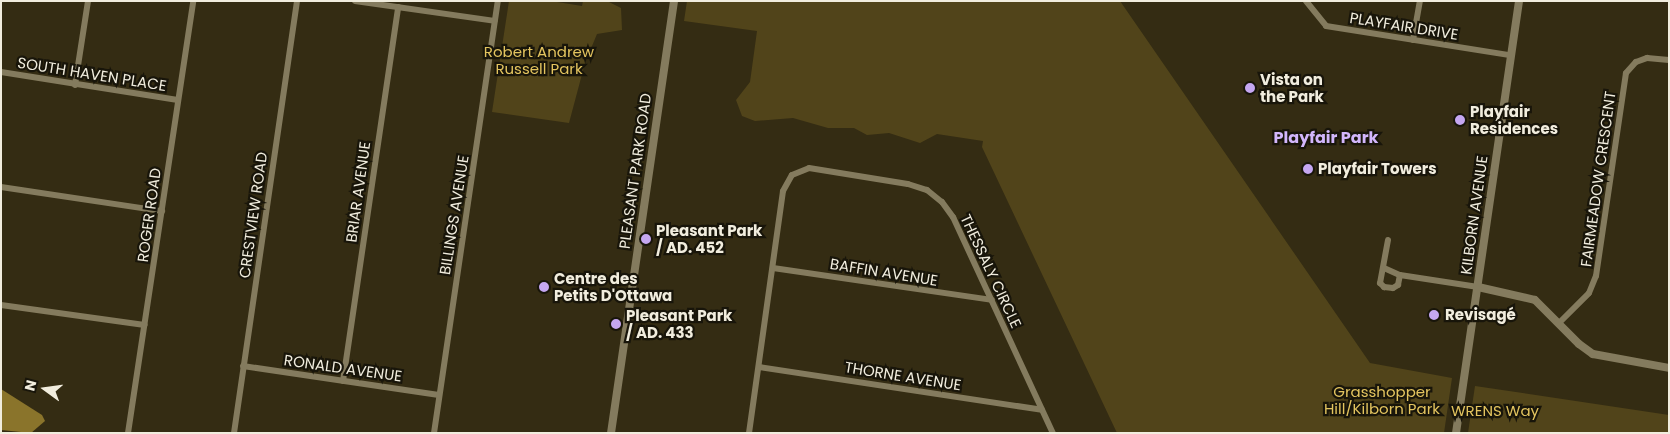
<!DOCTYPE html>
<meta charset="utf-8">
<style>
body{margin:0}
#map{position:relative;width:1670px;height:434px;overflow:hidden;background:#342c13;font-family:Poppins,sans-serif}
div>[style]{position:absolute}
.green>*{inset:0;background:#51441a}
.water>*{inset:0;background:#8a742b}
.minor>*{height:6px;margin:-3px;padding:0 3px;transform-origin:3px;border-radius:3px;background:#847b5e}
.tertiary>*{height:8px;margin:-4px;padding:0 4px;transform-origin:4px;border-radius:4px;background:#847b5e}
.dots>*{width:14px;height:14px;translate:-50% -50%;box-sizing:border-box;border:2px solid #18150a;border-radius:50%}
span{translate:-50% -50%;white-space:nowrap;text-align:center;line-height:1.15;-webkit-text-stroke:4.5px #18150a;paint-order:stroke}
.street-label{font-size:15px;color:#f1edde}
.park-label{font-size:15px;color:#e3c45f}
.poi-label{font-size:15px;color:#f1edde;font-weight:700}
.left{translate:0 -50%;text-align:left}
.neighbourhood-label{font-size:16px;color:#d2b6fc;font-weight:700}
.frame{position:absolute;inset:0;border:2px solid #f1edde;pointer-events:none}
.north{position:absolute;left:20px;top:364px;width:50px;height:50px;-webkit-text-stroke:4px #18150a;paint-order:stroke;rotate:284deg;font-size:14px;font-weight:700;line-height:20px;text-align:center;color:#f1edde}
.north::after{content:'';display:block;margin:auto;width:18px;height:22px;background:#f1edde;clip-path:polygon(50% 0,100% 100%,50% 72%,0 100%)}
</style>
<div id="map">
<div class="green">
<div style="clip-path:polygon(509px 1px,551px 1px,582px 6px,583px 1px,607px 1px,621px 8px,622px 30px,597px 34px,585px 63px,569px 123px,492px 112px)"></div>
<div style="clip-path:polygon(687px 1px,1120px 1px,1370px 363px,1452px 378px,1444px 433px,1117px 433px,982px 147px,983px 141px,937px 134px,920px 143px,889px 133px,867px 135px,854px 128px,828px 128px,793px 118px,755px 121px,742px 116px,736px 100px,750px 82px,757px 31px,684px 21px)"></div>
<div style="clip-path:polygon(1475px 386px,1669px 415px,1669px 433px,1468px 433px)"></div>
</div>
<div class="water">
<div style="clip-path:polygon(1px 389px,42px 415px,45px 421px,31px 433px,1px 430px)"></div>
</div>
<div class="minor">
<div style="left:355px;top:1px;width:141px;rotate:8.1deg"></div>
<div style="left:1306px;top:1px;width:32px;rotate:51deg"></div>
<div style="left:1326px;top:26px;width:186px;rotate:9deg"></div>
<div style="left:1413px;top:40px;width:40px;rotate:-80deg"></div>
<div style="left:1px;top:72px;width:179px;rotate:9deg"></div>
<div style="left:75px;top:85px;width:85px;rotate:-81.2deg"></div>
<div style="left:1px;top:187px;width:163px;rotate:8.5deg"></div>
<div style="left:1388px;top:240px;width:44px;rotate:100.5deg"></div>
<div style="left:1380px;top:283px;width:6px;rotate:45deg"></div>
<div style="left:1384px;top:287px;width:9px;rotate:6deg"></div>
<div style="left:1393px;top:288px;width:6px;rotate:-31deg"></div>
<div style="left:1398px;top:285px;width:10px;rotate:-79deg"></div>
<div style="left:773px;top:268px;width:221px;rotate:8.3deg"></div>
<div style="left:1384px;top:268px;width:17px;rotate:24deg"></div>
<div style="left:1400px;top:275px;width:79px;rotate:8.7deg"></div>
<div style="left:1px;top:305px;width:145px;rotate:7.9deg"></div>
<div style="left:1559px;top:323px;width:42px;rotate:-45deg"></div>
<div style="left:1589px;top:293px;width:18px;rotate:-68deg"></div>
<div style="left:1596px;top:276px;width:205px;rotate:-81.6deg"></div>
<div style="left:1626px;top:73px;width:15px;rotate:-48deg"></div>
<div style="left:1636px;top:62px;width:12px;rotate:-20deg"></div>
<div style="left:1647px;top:58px;width:22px;rotate:5deg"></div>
<div style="left:243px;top:366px;width:198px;rotate:8.4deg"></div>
<div style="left:759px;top:367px;width:286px;rotate:8.6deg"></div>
<div style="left:343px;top:381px;width:378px;rotate:-81.6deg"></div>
<div style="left:128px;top:433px;width:437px;rotate:-81.4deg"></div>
<div style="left:234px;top:433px;width:437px;rotate:-81.7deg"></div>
<div style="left:434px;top:433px;width:437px;rotate:-81.6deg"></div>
<div style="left:749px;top:433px;width:244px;rotate:-82deg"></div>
<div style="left:783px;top:191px;width:18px;rotate:-61deg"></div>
<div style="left:792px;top:175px;width:18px;rotate:-22deg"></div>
<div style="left:809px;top:168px;width:100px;rotate:9.2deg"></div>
<div style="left:908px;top:184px;width:20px;rotate:18deg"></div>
<div style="left:927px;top:190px;width:19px;rotate:39deg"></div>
<div style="left:942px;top:202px;width:19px;rotate:54deg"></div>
<div style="left:953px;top:217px;width:238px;rotate:65.2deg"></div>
</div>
<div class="tertiary">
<div style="left:1478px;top:287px;width:58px;rotate:12.8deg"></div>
<div style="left:1535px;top:300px;width:62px;rotate:45deg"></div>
<div style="left:1579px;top:344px;width:17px;rotate:36deg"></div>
<div style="left:1593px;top:354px;width:77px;rotate:10.4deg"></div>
<div style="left:611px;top:433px;width:437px;rotate:-81.7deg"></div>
<div style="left:1456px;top:433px;width:437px;rotate:-81.7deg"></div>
</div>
<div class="dots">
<div style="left:1250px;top:88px;background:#c5a7f1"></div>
<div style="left:1460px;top:120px;background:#c5a7f1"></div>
<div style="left:1308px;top:169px;background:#c5a7f1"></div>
<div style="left:646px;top:239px;background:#c5a7f1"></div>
<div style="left:544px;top:287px;background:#c5a7f1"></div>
<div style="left:1434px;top:315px;background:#c5a7f1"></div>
<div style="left:616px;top:324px;background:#c5a7f1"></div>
</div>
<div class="street-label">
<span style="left:1404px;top:26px;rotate:9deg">PLAYFAIR DRIVE</span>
<span style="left:92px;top:74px;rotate:9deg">SOUTH HAVEN PLACE</span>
<span style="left:635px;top:171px;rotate:-82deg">PLEASANT PARK ROAD</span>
<span style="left:1598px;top:179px;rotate:-82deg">FAIRMEADOW CRESCENT</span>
<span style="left:358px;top:192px;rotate:-82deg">BRIAR AVENUE</span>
<span style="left:149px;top:215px;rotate:-82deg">ROGER ROAD</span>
<span style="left:253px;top:215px;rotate:-82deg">CRESTVIEW ROAD</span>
<span style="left:454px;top:215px;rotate:-81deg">BILLINGS AVENUE</span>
<span style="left:1474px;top:215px;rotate:-82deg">KILBORN AVENUE</span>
<span style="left:991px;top:271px;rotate:65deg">THESSALY CIRCLE</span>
<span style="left:884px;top:272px;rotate:9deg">BAFFIN AVENUE</span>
<span style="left:343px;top:368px;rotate:8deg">RONALD AVENUE</span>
<span style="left:903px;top:376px;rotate:9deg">THORNE AVENUE</span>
</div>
<div class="park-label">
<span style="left:539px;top:60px">Robert Andrew<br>Russell Park</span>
<span style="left:1382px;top:400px">Grasshopper<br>Hill/Kilborn Park</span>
<span style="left:1495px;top:411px">WRENS Way</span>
</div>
<div class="poi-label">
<span class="left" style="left:1260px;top:88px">Vista on<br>the Park</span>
<span class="left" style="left:1470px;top:120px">Playfair<br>Residences</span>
<span class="left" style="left:1318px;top:169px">Playfair Towers</span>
<span class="left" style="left:656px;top:239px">Pleasant Park<br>/ AD. 452</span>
<span class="left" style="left:554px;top:287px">Centre des<br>Petits D'Ottawa</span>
<span class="left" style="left:626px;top:324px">Pleasant Park<br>/ AD. 433</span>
<span class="left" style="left:1445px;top:315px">Revisagé</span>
</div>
<div class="neighbourhood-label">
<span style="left:1326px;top:138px">Playfair Park</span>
</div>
<div class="frame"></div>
<div class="north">N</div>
</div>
